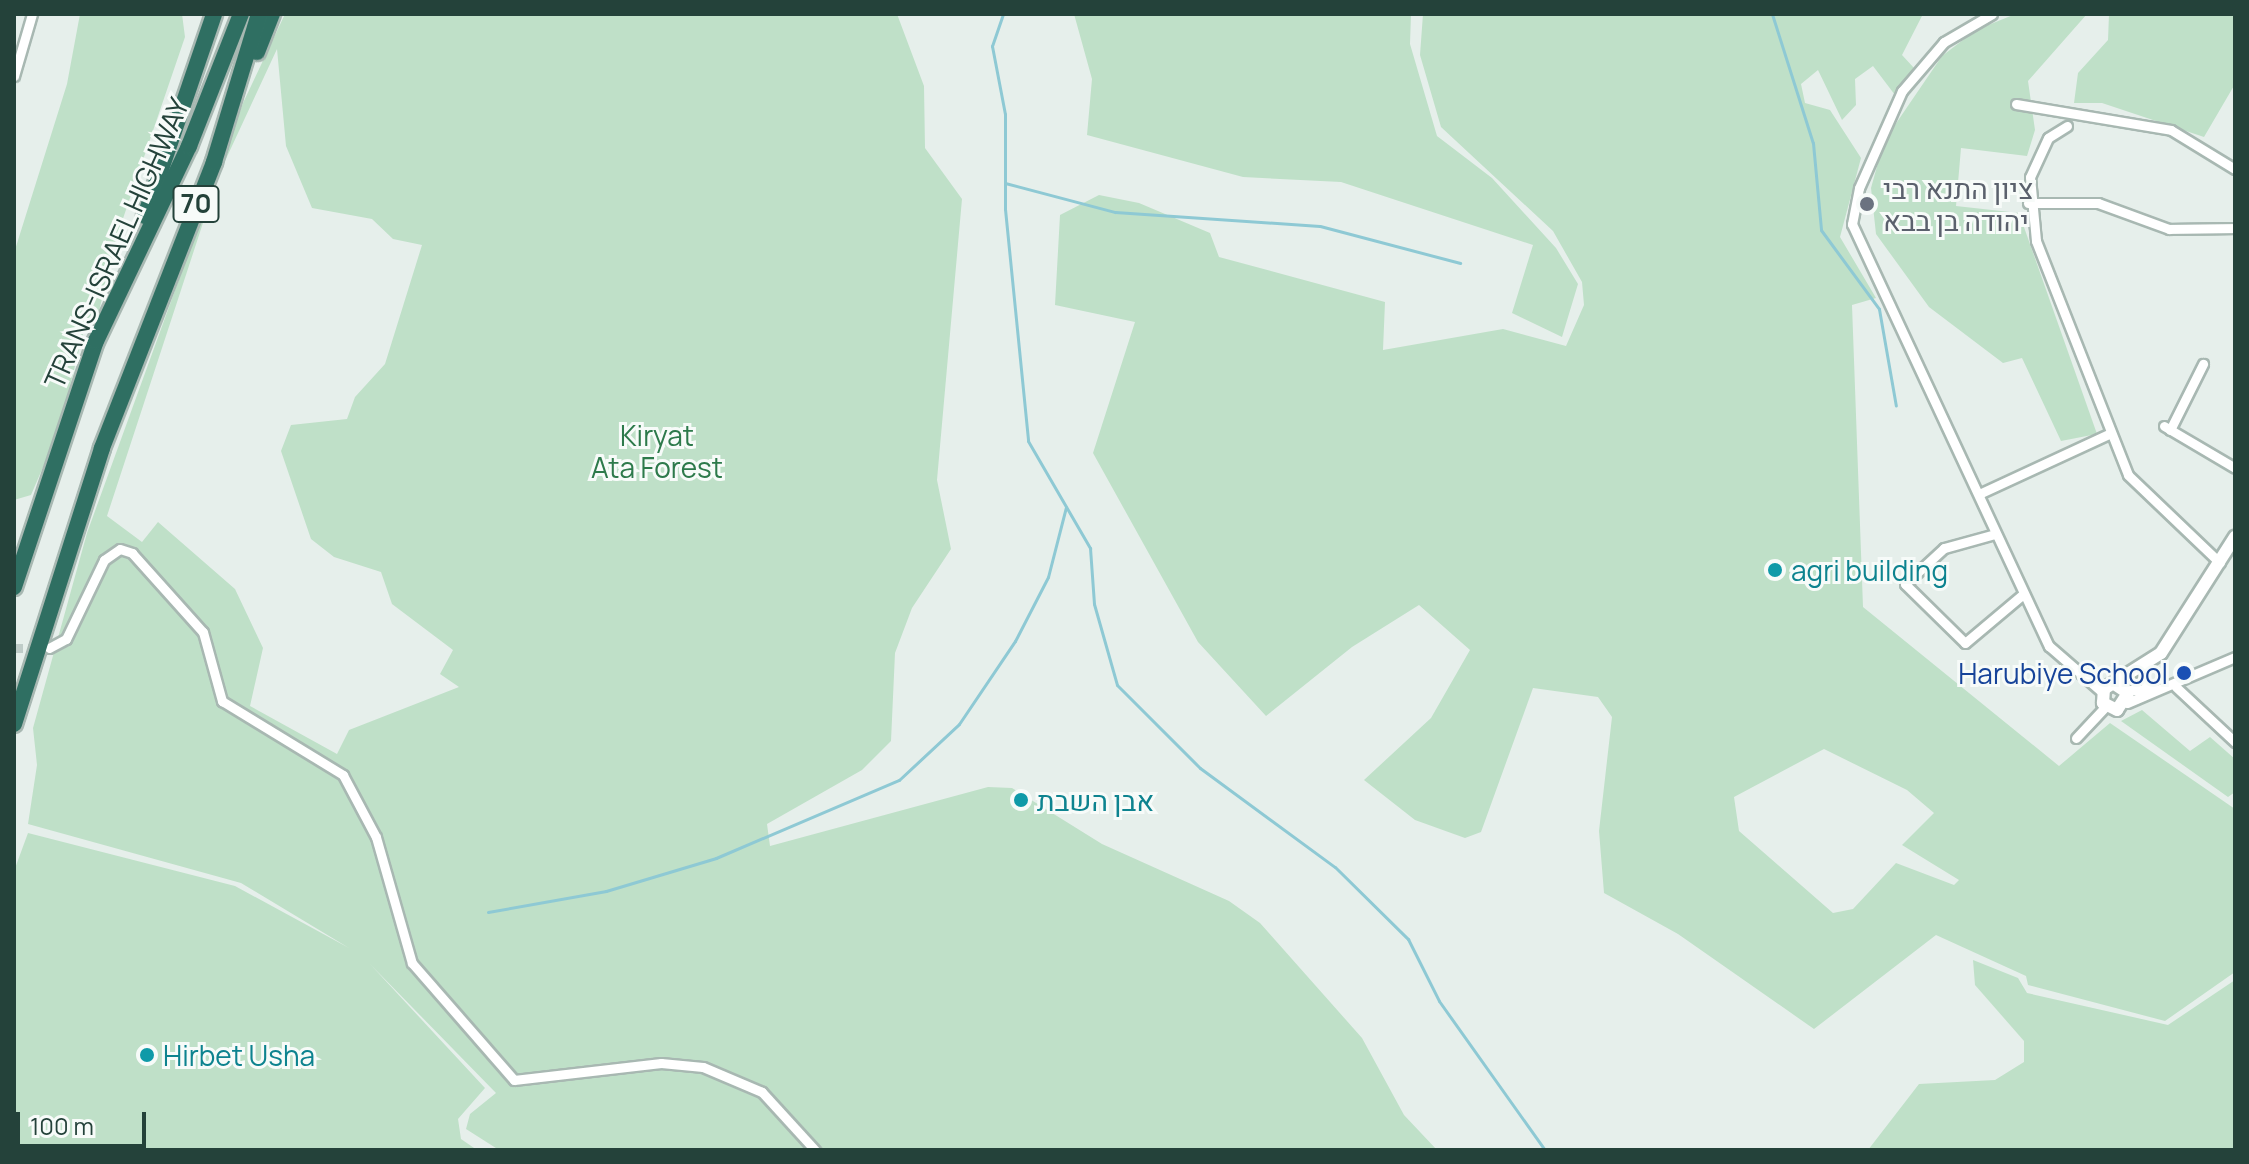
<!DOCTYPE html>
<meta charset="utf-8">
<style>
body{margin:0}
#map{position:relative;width:2249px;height:1164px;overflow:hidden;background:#e6efeb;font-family:Manrope,Heebo,sans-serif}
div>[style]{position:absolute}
.green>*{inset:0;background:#bfe0c8}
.stream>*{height:3px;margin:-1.5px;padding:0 1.5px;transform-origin:1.5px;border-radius:1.5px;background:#8ec9d4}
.street-tunnel>*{height:9px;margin-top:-4.5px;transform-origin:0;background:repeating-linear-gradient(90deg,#bfccc8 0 9px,transparent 0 13.5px)}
.roads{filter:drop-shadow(2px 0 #a8b8b2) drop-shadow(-2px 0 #a8b8b2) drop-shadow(0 2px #a8b8b2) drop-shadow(0 -2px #a8b8b2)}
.street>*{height:9px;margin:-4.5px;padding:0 4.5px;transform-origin:4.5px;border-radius:4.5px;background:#fff}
.secondary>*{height:12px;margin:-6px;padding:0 6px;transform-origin:6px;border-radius:6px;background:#fff}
.highway>*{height:16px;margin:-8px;padding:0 8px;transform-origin:8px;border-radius:8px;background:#2f6f62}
.dots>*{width:22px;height:22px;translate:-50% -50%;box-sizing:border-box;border:4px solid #f7fbf9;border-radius:50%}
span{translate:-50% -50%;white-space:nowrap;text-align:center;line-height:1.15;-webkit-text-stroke:6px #f7fbf9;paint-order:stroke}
.shield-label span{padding:2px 6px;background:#f7fbf9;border:2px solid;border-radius:6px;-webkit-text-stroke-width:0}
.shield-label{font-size:26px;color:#24423a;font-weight:700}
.worship-label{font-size:28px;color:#5b616d}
.left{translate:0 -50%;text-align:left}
.street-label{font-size:28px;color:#24423a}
.park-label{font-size:28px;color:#2d7a4b}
.culture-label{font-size:28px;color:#0d838f}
.transit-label{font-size:28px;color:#164399}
.right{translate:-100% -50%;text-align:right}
.frame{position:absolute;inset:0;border:16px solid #24423a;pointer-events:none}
.scale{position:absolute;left:16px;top:1112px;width:130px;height:36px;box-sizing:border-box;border:4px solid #24423a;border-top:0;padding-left:10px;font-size:24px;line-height:28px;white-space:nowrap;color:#24423a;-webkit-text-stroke:6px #f7fbf9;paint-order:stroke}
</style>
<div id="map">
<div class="green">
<div style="clip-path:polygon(80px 14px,182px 14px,185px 37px,116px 239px,96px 324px,84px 330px,59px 430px,31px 495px,14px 500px,14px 253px,67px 84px)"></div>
<div style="clip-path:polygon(evenodd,285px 14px,897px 14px,924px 86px,925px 148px,962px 199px,937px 480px,951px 549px,912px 608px,895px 653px,891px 741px,862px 770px,767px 824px,770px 846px,988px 787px,1012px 788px,1102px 844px,1229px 901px,1260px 923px,1362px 1038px,1404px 1115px,1437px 1150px,499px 1150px,466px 1129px,470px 1114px,496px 1093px,370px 964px,485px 1088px,458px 1119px,461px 1139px,477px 1150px,14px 1150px,14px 871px,28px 833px,235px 886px,349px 948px,241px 883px,28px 824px,37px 765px,33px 728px,87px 533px,243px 103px,285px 14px,277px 49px,286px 146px,312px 208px,372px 219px,393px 239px,422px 245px,385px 364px,355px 397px,347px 419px,291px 425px,281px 451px,311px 539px,334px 557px,381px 572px,392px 604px,453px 650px,440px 674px,459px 687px,349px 730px,337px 754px,250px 706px,263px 648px,235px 589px,158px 522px,142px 542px,107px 516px,219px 174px,277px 49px)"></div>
<div style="clip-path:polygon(1411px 14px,1410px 44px,1437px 136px,1492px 178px,1556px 248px,1578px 284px,1562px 337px,1512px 313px,1533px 245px,1341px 182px,1243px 177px,1087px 135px,1092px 79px,1074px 14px)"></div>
<div style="clip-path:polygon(evenodd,1423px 14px,1923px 14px,1902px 55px,1914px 68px,1895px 95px,1873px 66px,1855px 79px,1856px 105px,1842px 120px,1818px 70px,1801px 84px,1805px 103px,1830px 110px,1861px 158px,1840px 237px,1876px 298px,1852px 305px,1863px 607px,2059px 766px,2110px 723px,2235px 809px,2235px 972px,2165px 1021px,2028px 985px,2026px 976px,1936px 935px,1814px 1029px,1678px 934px,1604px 893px,1599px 831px,1612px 717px,1598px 697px,1533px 688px,1481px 832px,1465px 838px,1415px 820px,1364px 780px,1431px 718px,1470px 650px,1419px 605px,1352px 647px,1266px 716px,1198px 642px,1093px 453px,1135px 322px,1055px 305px,1060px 215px,1099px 195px,1139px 203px,1210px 233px,1219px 257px,1385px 302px,1383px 350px,1503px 329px,1566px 346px,1584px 305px,1582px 282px,1553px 231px,1441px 127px,1420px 55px,1423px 14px,1824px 749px,1907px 790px,1934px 813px,1902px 845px,1959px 880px,1954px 885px,1896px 863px,1853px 909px,1833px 913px,1739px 831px,1734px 797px,1824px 749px)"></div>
<div style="clip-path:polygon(2087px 14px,2028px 81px,2035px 130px,2027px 156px,1961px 148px,1956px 206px,2019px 213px,2097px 434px,2061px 441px,2022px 358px,2003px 363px,1929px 307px,1876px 234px,1871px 188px,1884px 141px,1942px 56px,1976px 30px,2013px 15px)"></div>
<div style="clip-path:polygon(2109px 14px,2235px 14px,2235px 84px,2204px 137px,2102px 103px,2074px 103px,2078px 73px,2108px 40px)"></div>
<div style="clip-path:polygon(2142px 710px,2190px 751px,2210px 737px,2235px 759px,2235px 792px,2228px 797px,2121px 721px)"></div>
<div style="clip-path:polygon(1973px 960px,2018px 978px,2027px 993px,2168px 1025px,2235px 980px,2235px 1150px,1868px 1150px,1919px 1084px,1995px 1080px,2024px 1062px,2024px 1041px,1975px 985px)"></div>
</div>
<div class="stream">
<div style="left:1003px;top:14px;width:34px;rotate:109deg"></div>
<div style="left:992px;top:46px;width:69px;rotate:79.2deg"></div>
<div style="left:1005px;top:114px;width:95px;rotate:90deg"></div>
<div style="left:1005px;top:209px;width:233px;rotate:84.3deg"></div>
<div style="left:1028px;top:441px;width:124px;rotate:59.9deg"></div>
<div style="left:1090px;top:548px;width:56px;rotate:85.9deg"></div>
<div style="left:1094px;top:604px;width:84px;rotate:74.1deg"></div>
<div style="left:1117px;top:685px;width:117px;rotate:45deg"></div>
<div style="left:1200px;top:768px;width:167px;rotate:36.3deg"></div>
<div style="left:1335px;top:867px;width:103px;rotate:44.6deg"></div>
<div style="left:1408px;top:939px;width:69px;rotate:63.4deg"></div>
<div style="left:1439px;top:1001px;width:183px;rotate:54.6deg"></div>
<div style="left:1772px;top:14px;width:135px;rotate:72.4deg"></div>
<div style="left:1813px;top:143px;width:87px;rotate:84.7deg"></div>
<div style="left:1821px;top:230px;width:98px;rotate:53.7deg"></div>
<div style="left:1879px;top:309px;width:98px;rotate:80.1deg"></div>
<div style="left:1005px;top:183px;width:114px;rotate:14.8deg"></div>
<div style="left:1115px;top:212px;width:205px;rotate:3.9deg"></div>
<div style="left:1320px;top:226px;width:145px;rotate:14.8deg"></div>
<div style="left:488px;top:912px;width:120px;rotate:-10.1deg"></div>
<div style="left:606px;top:891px;width:115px;rotate:-16.7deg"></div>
<div style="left:716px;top:858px;width:199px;rotate:-23.1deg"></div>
<div style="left:899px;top:780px;width:82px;rotate:-43deg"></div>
<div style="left:959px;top:724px;width:100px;rotate:-56deg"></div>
<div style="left:1015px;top:641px;width:72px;rotate:-62.7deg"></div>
<div style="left:1048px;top:577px;width:72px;rotate:-75.6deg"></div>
</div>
<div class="street-tunnel">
<div style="left:14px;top:648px;width:25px"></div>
</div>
<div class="roads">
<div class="street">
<div style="left:1992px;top:14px;width:56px;rotate:149.7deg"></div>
<div style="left:1944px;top:42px;width:65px;rotate:130.6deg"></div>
<div style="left:1902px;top:91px;width:106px;rotate:113.9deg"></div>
<div style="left:1859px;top:188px;width:37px;rotate:101deg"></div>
<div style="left:1852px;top:224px;width:466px;rotate:65deg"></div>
<div style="left:2049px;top:646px;width:70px;rotate:41deg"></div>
<div style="left:14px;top:76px;width:65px;rotate:-73.8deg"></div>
<div style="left:2016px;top:104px;width:157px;rotate:9.5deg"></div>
<div style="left:2171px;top:130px;width:75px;rotate:31.4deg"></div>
<div style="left:2067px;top:126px;width:22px;rotate:148deg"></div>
<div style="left:2048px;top:138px;width:43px;rotate:114.8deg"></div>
<div style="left:2030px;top:177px;width:64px;rotate:84.6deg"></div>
<div style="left:2036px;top:241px;width:251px;rotate:68.5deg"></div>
<div style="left:2128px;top:475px;width:127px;rotate:43.7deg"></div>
<div style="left:2028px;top:203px;width:70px"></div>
<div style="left:2098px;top:203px;width:76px;rotate:20.1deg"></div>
<div style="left:2169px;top:229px;width:66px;rotate:-0.9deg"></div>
<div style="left:2164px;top:426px;width:82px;rotate:30.6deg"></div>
<div style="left:2170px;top:430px;width:74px;rotate:-63.4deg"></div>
<div style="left:1979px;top:494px;width:145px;rotate:-24.8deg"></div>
<div style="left:1995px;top:534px;width:53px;rotate:164.6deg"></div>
<div style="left:1944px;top:548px;width:53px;rotate:137.3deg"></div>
<div style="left:1905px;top:584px;width:84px;rotate:44.5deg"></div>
<div style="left:1965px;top:643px;width:75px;rotate:-40.1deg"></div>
<div style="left:49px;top:648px;width:19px;rotate:-28deg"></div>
<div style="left:66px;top:639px;width:88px;rotate:-64.3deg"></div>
<div style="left:104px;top:560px;width:19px;rotate:-35deg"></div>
<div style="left:120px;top:549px;width:13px;rotate:18deg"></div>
<div style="left:132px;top:553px;width:106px;rotate:48.1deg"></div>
<div style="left:203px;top:632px;width:72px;rotate:74.6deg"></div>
<div style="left:222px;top:701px;width:142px;rotate:31.4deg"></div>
<div style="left:343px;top:775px;width:70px;rotate:62deg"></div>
<div style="left:376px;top:837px;width:131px;rotate:74.1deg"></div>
<div style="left:412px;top:963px;width:155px;rotate:48.9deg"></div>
<div style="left:514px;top:1080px;width:148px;rotate:-6.6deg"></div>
<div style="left:661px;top:1063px;width:42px;rotate:5.4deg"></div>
<div style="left:703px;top:1067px;width:64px;rotate:23deg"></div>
<div style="left:762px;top:1092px;width:79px;rotate:47.6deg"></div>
<div style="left:2144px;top:670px;width:10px;rotate:101deg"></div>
<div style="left:2142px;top:680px;width:16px;rotate:38deg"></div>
<div style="left:2176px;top:687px;width:81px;rotate:43deg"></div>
<div style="left:2127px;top:690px;width:29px"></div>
<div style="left:2127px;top:703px;width:117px;rotate:-23.1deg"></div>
<div style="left:2076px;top:738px;width:44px;rotate:-46.8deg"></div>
</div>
<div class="secondary">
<div style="left:2113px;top:683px;width:18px;rotate:34deg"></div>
<div style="left:2128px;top:693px;width:20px;rotate:123deg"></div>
<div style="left:2117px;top:710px;width:16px;rotate:-153deg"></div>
<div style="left:2103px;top:703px;width:14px;rotate:-86deg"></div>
<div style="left:2104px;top:689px;width:67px;rotate:-32.3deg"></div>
<div style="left:2161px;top:653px;width:138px;rotate:-57.5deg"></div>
</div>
<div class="highway">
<div style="left:257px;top:52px;width:41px;rotate:-68.5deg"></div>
<div style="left:145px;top:216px;width:213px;rotate:-71.1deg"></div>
<div style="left:14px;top:587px;width:259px;rotate:-71.6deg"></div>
<div style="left:96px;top:341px;width:216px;rotate:-64.5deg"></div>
<div style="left:189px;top:146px;width:142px;rotate:-68.5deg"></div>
<div style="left:14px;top:724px;width:290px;rotate:-72.3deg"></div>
<div style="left:102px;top:448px;width:307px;rotate:-68.6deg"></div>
<div style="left:214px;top:162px;width:155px;rotate:-73.1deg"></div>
</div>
</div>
<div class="dots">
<div style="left:1867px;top:204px;background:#6b7280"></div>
<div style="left:1775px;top:570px;background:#0f9aa8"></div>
<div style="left:2184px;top:673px;background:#1a4fb4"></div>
<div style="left:1021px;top:800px;background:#0f9aa8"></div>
<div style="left:147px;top:1055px;background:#0f9aa8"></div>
</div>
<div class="shield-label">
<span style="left:196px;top:204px">70</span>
</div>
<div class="worship-label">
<span class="left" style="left:1883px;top:204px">ציון התנא רבי<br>יהודה בן בבא</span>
</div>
<div class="street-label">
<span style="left:116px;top:243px;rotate:-66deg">TRANS-ISRAEL HIGHWAY</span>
</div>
<div class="park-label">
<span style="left:657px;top:451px">Kiryat<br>Ata Forest</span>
</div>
<div class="culture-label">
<span class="left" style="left:1791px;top:570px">agri building</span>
<span class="left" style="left:1037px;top:800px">אבן השבת</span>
<span class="left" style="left:163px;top:1055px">Hirbet Usha</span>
</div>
<div class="transit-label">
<span class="right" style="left:2168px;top:673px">Harubiye School</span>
</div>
<div class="frame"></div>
<div class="scale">100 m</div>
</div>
